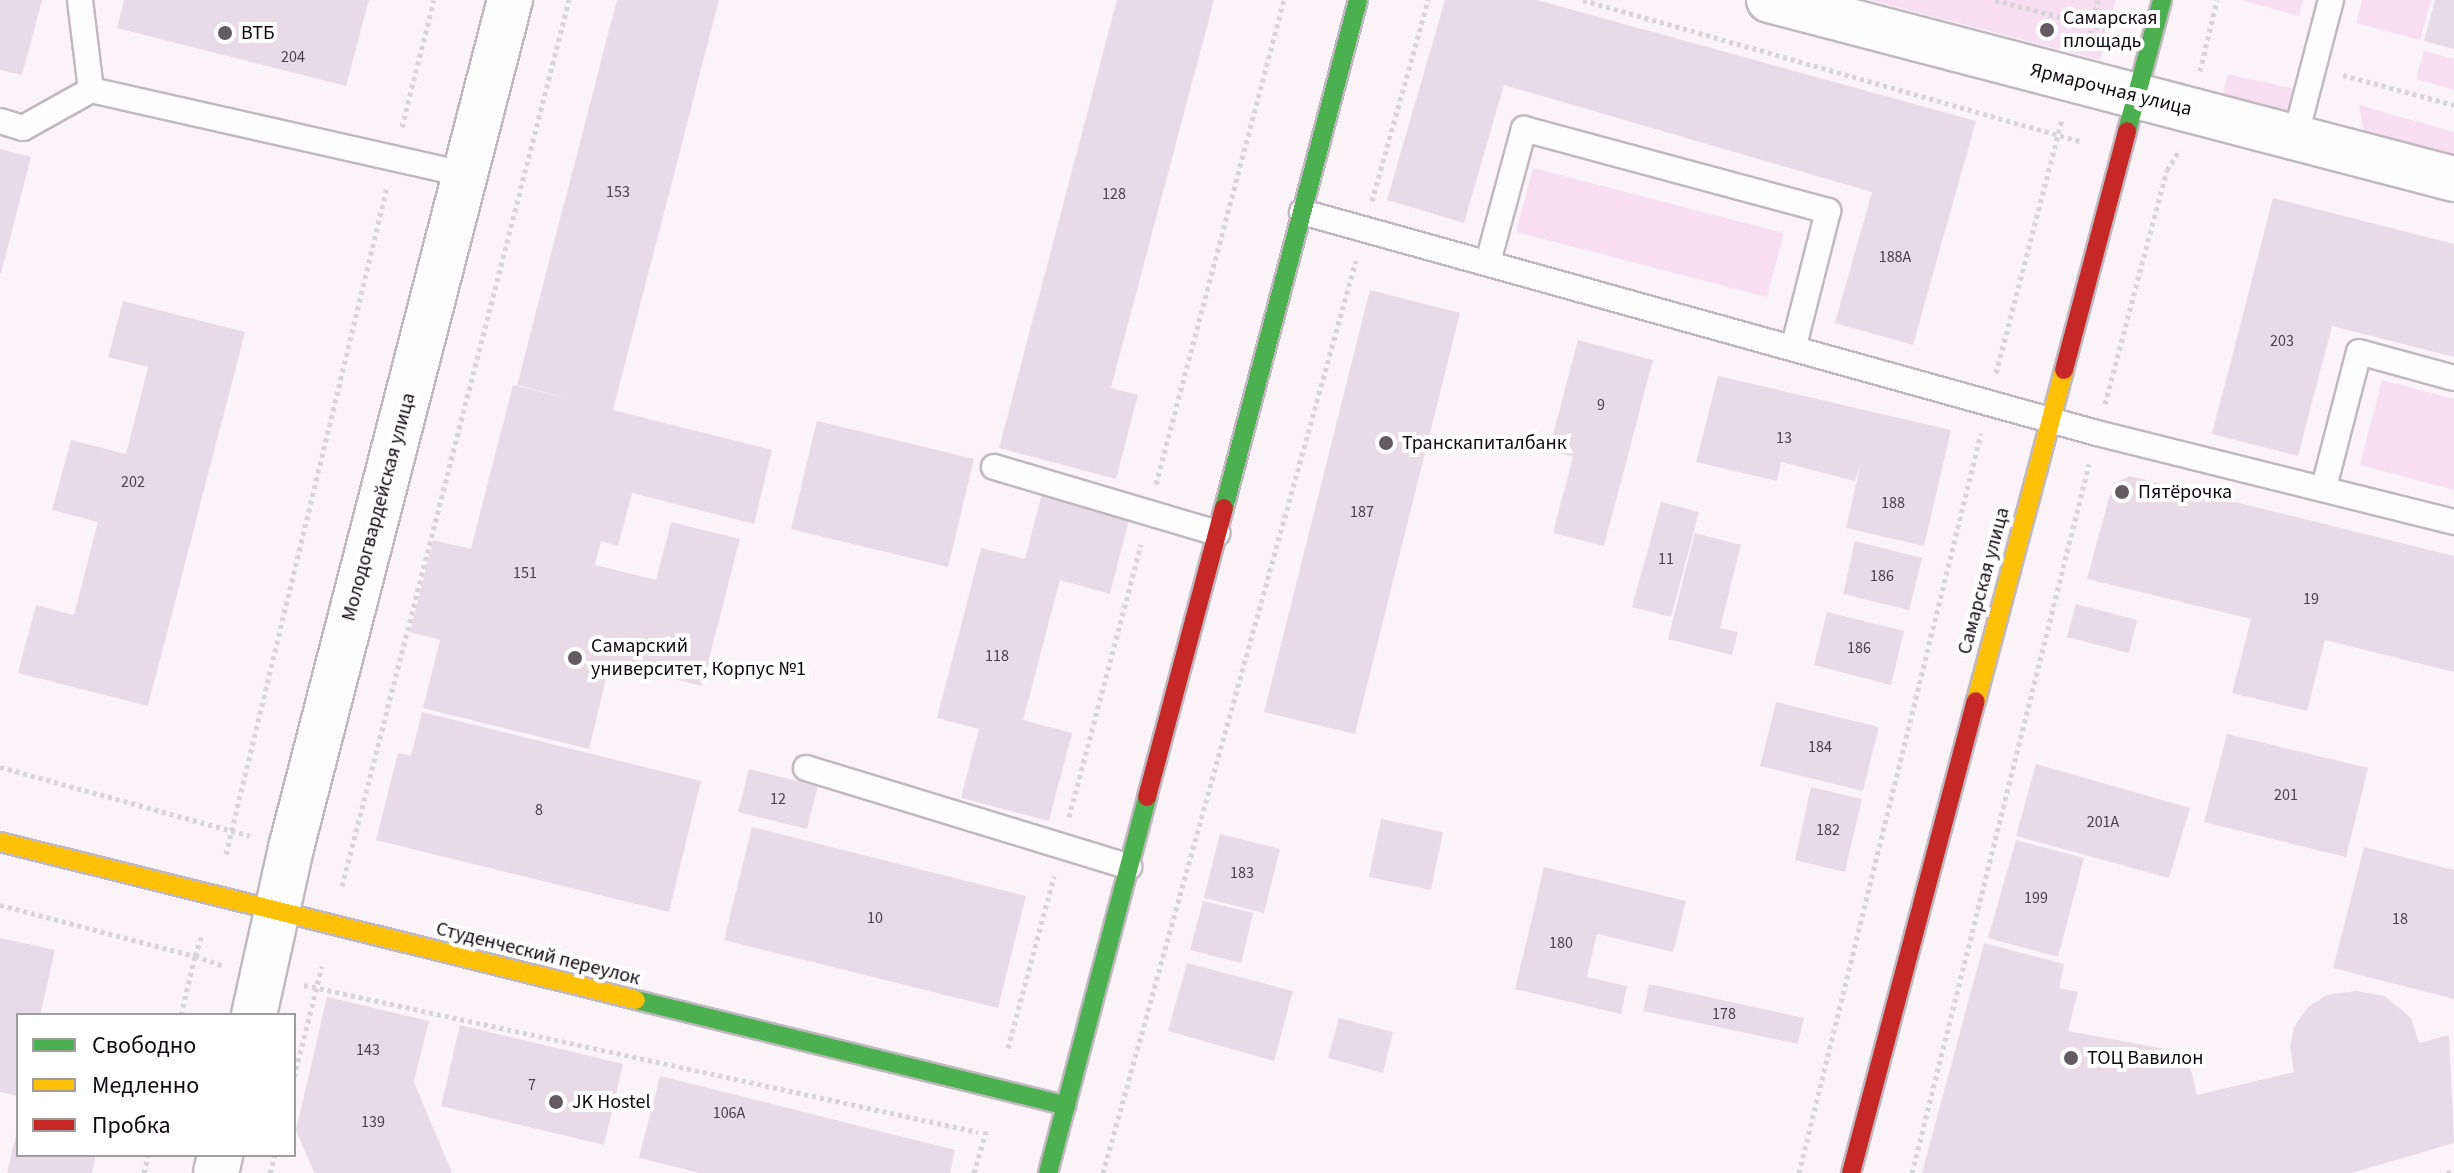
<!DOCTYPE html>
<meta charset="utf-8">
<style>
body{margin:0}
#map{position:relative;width:2454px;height:1173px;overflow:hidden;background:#faf4f9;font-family:"Source Sans 3",sans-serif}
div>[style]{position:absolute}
.green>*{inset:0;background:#f7def1}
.building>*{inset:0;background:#e9dbe6}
.path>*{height:5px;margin-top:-2.5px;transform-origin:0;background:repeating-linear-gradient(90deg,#d8d5d8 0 4px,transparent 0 8px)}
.roads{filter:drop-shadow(2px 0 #c0b8be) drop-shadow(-2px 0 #c0b8be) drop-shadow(0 2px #c0b8be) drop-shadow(0 -2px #c0b8be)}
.lane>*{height:24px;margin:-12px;padding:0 12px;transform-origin:12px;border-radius:12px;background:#fefdfe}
.street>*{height:44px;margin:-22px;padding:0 22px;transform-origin:22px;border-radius:22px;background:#fefdfe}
.fast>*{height:18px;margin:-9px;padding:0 9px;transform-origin:9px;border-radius:9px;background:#4caf50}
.slow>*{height:18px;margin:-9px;padding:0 9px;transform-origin:9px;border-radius:9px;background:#ffc107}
.jam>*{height:18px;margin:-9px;padding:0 9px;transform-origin:9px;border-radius:9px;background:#c62828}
.dots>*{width:22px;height:22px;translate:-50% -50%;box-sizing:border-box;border:4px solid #fff;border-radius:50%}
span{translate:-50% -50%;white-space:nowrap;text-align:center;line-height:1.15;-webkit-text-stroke:8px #fff;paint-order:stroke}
.number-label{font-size:16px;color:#4a4048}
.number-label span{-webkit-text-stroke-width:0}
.poi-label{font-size:20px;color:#120910}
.left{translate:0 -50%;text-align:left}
.street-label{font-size:20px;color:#120910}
.legend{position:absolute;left:16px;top:1013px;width:280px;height:144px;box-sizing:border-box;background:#fff;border:2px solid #a09d9f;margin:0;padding:10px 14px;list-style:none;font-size:24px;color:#120910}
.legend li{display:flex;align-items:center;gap:16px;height:40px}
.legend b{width:40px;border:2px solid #a09d9f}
</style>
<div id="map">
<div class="green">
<div style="clip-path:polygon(1870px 0,2116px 0,2100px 60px)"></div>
<div style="clip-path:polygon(2242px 0,2303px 0,2299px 16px)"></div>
<div style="clip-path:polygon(2362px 0,2431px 0,2420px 40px,2356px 23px)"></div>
<div style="clip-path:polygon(2424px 51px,2454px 59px,2454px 90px,2416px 79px)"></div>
<div style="clip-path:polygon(2228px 74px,2312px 93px,2293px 118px,2222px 98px)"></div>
<div style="clip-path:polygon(2359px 105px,2454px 132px,2454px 164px,2365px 139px)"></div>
<div style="clip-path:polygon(1533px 168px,1784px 233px,1767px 297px,1516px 232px)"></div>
<div style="clip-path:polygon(2382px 380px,2454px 399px,2454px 490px,2360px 465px)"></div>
</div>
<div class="building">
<div style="clip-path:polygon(0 0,42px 0,22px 75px,0 70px)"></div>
<div style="clip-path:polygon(124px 0,369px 0,346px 86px,117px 28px)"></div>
<div style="clip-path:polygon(617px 0,719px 0,613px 410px,772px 450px,754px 524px,632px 493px,618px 546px,601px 541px,595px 565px,656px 580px,671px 522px,740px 539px,702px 686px,610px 663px,589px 749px,423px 708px,440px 640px,410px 632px,433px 540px,471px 549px,513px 385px,569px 399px,517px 385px)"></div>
<div style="clip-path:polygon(1117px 0,1214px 0,1111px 388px,1138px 395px,1116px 479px,999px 448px)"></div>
<div style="clip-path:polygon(1445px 0,1537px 0,1976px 121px,1913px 345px,1835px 323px,1872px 192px,1504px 85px,1464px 223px,1387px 200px)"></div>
<div style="clip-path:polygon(2435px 0,2454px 0,2454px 49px,2424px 41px)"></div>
<div style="clip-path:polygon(0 149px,31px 157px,1px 273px,0 273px)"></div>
<div style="clip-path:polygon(2273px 198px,2454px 244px,2454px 357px,2332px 326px,2298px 456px,2212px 434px)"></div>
<div style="clip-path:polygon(1370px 290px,1460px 313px,1355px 734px,1264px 712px)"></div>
<div style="clip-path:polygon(123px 301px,245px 332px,148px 706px,18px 673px,36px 605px,74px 615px,98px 522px,52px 510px,71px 440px,126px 454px,148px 367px,108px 357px)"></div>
<div style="clip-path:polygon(1578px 340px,1653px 360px,1604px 546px,1553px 533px,1573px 457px,1549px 450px)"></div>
<div style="clip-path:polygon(1718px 376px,1951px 430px,1924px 546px,1846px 528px,1861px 462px,1855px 481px,1781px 462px,1777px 481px,1696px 462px)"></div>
<div style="clip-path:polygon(817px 421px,974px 459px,948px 567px,791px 529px)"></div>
<div style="clip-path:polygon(2130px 476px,2454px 556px,2454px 672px,2325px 640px,2307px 711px,2232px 693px,2251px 619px,2087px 579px,2113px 483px)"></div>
<div style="clip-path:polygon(1043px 489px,1131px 512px,1110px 594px,1060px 580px,1023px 720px,1072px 733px,1049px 821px,961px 798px,979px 729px,937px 718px,981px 548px,1025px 559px)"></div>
<div style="clip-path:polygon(1661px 502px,1699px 512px,1671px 617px,1632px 607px)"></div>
<div style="clip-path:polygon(1695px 533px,1741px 545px,1720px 628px,1738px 632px,1732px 655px,1668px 639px)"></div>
<div style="clip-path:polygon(1855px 541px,1922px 558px,1909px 610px,1843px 594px)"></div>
<div style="clip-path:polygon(2076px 604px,2137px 620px,2129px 653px,2067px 637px)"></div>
<div style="clip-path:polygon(1827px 612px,1904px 631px,1891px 685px,1814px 665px)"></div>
<div style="clip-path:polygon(1776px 702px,1879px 727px,1863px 791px,1760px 766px)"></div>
<div style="clip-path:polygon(422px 712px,701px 781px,669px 912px,376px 840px,398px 753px,411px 756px)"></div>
<div style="clip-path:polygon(2227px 734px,2368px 768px,2346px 857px,2204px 822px)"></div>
<div style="clip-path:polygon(2036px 764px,2190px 808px,2169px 878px,2016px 836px)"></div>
<div style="clip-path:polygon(749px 769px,818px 786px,807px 829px,738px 812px)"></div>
<div style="clip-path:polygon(1811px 787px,1862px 799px,1845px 872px,1795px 860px)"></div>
<div style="clip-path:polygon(1381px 819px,1443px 832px,1431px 890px,1369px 877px)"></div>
<div style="clip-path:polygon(752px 827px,1026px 896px,998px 1008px,724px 940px)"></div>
<div style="clip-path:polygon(1220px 834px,1280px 849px,1264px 913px,1204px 898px)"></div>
<div style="clip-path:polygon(2016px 840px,2084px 858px,2058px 957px,1988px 938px)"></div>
<div style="clip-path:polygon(2364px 847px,2454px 870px,2454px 999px,2333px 968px)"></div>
<div style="clip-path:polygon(1544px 867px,1686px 901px,1673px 952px,1597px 934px,1587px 977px,1627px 986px,1621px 1014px,1515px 989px)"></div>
<div style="clip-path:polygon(1203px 901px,1253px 913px,1241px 963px,1190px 950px)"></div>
<div style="clip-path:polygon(0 938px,55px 950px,40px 1015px,18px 1015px,18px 1096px,0 1092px)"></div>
<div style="clip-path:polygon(1984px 943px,2064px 964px,2059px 988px,2078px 992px,2068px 1031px,2187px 1053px,2197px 1095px,2294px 1072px,2290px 1047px,2294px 1027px,2308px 1007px,2327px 995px,2356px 991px,2385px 996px,2411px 1018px,2419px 1043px,2449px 1035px,2454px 1143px,2352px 1173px,1922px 1173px)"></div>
<div style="clip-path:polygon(1187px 963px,1293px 991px,1274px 1061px,1168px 1031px)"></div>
<div style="clip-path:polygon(1649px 984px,1804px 1018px,1798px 1044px,1643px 1011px)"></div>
<div style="clip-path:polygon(327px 997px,429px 1021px,414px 1082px,452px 1173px,314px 1173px,296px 1130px)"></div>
<div style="clip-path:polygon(1339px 1018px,1393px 1032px,1383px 1073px,1328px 1058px)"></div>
<div style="clip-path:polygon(460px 1025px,623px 1064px,604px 1145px,441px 1106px)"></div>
<div style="clip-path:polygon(660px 1076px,955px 1150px,950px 1173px,700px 1173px,639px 1158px)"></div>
<div style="clip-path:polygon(17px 1130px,18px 1155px,96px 1155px,92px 1173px,7px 1173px)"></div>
</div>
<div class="path">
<div style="left:1583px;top:0;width:520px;rotate:15.85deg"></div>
<div style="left:1995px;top:0;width:119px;rotate:14.6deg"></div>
<div style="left:2088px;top:42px;width:43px;rotate:-76.6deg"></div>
<div style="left:2200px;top:71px;width:73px;rotate:-76.5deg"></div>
<div style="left:2343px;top:75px;width:115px;rotate:15.1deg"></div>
<div style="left:402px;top:127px;width:131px;rotate:-75.9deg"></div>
<div style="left:1372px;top:201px;width:209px;rotate:-74.4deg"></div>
<div style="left:1996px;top:373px;width:262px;rotate:-75.4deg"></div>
<div style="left:2105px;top:404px;width:242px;rotate:-75.2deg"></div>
<div style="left:2167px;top:170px;width:24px;rotate:-57deg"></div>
<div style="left:1156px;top:484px;width:501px;rotate:-75.19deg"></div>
<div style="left:0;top:767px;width:259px;rotate:15.4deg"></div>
<div style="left:1069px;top:817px;width:282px;rotate:-75.2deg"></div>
<div style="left:226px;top:854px;width:686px;rotate:-76.43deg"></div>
<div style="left:342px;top:886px;width:915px;rotate:-75.63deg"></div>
<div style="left:0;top:905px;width:202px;rotate:14.7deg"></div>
<div style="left:195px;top:956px;width:21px;rotate:-71deg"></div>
<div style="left:304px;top:985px;width:690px;rotate:12.3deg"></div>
<div style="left:181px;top:1015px;width:61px;rotate:-76.7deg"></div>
<div style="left:195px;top:956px;width:31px;rotate:19deg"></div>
<div style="left:1008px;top:1048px;width:178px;rotate:-75deg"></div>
<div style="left:294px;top:1077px;width:114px;rotate:-75.8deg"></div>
<div style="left:144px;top:1173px;width:18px;rotate:-77deg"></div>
<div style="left:270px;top:1173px;width:19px;rotate:-74deg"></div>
<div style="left:974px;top:1173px;width:47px;rotate:-73.9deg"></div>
<div style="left:1103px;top:1173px;width:947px;rotate:-74.51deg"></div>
<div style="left:1799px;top:1173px;width:762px;rotate:-76.18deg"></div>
<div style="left:1912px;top:1173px;width:731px;rotate:-75.98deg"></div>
<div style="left:2447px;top:1173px;width:7px;rotate:-16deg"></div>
</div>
<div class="roads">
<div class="lane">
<div style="left:91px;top:90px;width:383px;rotate:12.7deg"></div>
<div style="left:0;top:121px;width:24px;rotate:17deg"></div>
<div style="left:23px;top:128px;width:78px;rotate:-29.2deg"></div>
<div style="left:91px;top:90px;width:91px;rotate:-97deg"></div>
<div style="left:2295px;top:138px;width:143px;rotate:-75.4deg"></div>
<div style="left:1302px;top:212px;width:825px;rotate:15.54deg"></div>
<div style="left:2097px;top:433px;width:368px;rotate:14deg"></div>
<div style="left:1488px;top:262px;width:138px;rotate:-74.9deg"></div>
<div style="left:1524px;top:129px;width:315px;rotate:15.1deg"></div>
<div style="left:1828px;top:211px;width:138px;rotate:104.2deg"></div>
<div style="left:994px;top:467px;width:233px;rotate:16.5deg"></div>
<div style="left:2324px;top:487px;width:139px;rotate:-75.5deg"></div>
<div style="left:2359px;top:352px;width:98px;rotate:15.3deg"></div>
<div style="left:806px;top:768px;width:338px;rotate:17deg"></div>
</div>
<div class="street">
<div style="left:1769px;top:0;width:708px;rotate:14.64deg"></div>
<div style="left:254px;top:1015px;width:171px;rotate:-77.5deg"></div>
<div style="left:291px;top:848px;width:876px;rotate:-75.52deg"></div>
<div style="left:216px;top:1173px;width:18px;rotate:-77deg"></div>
</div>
<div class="fast">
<div style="left:2127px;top:131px;width:136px;rotate:-75deg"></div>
<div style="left:1224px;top:508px;width:525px;rotate:-75.22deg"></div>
<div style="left:636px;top:1000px;width:443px;rotate:13.8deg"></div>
<div style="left:1048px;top:1173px;width:389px;rotate:-75.2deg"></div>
</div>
<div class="slow">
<div style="left:1976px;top:701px;width:342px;rotate:-75.1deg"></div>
<div style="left:0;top:842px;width:655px;rotate:13.95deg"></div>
</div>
<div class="jam">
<div style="left:2064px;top:370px;width:247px;rotate:-75.2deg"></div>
<div style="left:1147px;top:797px;width:299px;rotate:-75.1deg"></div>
<div style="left:1851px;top:1173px;width:488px;rotate:-75.2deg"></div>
</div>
</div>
<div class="dots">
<div style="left:2047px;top:30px;background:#635b62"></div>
<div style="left:225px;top:33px;background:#635b62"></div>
<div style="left:1386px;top:443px;background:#635b62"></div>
<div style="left:2122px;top:492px;background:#635b62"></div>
<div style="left:575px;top:658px;background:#635b62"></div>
<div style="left:2071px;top:1058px;background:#635b62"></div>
<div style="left:556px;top:1102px;background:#635b62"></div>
</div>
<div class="number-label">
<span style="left:293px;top:57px">204</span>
<span style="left:618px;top:192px">153</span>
<span style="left:1114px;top:194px">128</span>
<span style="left:1895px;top:257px">188А</span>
<span style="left:2282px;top:341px">203</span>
<span style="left:1601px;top:405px">9</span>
<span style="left:1784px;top:438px">13</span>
<span style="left:133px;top:482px">202</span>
<span style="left:1893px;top:503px">188</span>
<span style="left:1362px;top:512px">187</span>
<span style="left:1666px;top:559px">11</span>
<span style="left:525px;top:573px">151</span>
<span style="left:1882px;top:576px">186</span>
<span style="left:2311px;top:599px">19</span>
<span style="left:1859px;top:648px">186</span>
<span style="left:997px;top:656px">118</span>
<span style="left:1820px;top:747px">184</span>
<span style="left:2286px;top:795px">201</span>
<span style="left:778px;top:799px">12</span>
<span style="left:539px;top:810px">8</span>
<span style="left:2103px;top:822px">201А</span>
<span style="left:1828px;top:830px">182</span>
<span style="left:1242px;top:873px">183</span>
<span style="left:2036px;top:898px">199</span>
<span style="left:875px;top:918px">10</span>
<span style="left:2400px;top:919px">18</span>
<span style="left:1561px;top:943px">180</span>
<span style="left:1724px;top:1014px">178</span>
<span style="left:368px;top:1050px">143</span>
<span style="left:532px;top:1085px">7</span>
<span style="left:729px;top:1113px">106А</span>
<span style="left:373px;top:1122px">139</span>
</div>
<div class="poi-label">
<span class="left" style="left:2063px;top:30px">Самарская<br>площадь</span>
<span class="left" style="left:241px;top:33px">ВТБ</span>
<span class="left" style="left:1402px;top:443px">Транскапиталбанк</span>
<span class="left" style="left:2138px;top:492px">Пятёрочка</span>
<span class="left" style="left:591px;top:658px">Самарский<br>университет, Корпус №1</span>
<span class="left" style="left:2087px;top:1058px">ТОЦ Вавилон</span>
<span class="left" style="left:572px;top:1102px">JK Hostel</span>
</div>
<div class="street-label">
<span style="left:2111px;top:90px;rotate:14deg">Ярмарочная улица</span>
<span style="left:379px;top:507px;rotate:-75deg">Молодогвардейская улица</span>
<span style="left:1984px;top:581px;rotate:-75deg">Самарская улица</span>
<span style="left:538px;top:954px;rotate:14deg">Студенческий переулок</span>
</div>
<ul class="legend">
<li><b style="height:10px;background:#4caf50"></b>Свободно</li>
<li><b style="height:10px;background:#ffc107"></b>Медленно</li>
<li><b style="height:10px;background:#c62828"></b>Пробка</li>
</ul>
</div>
